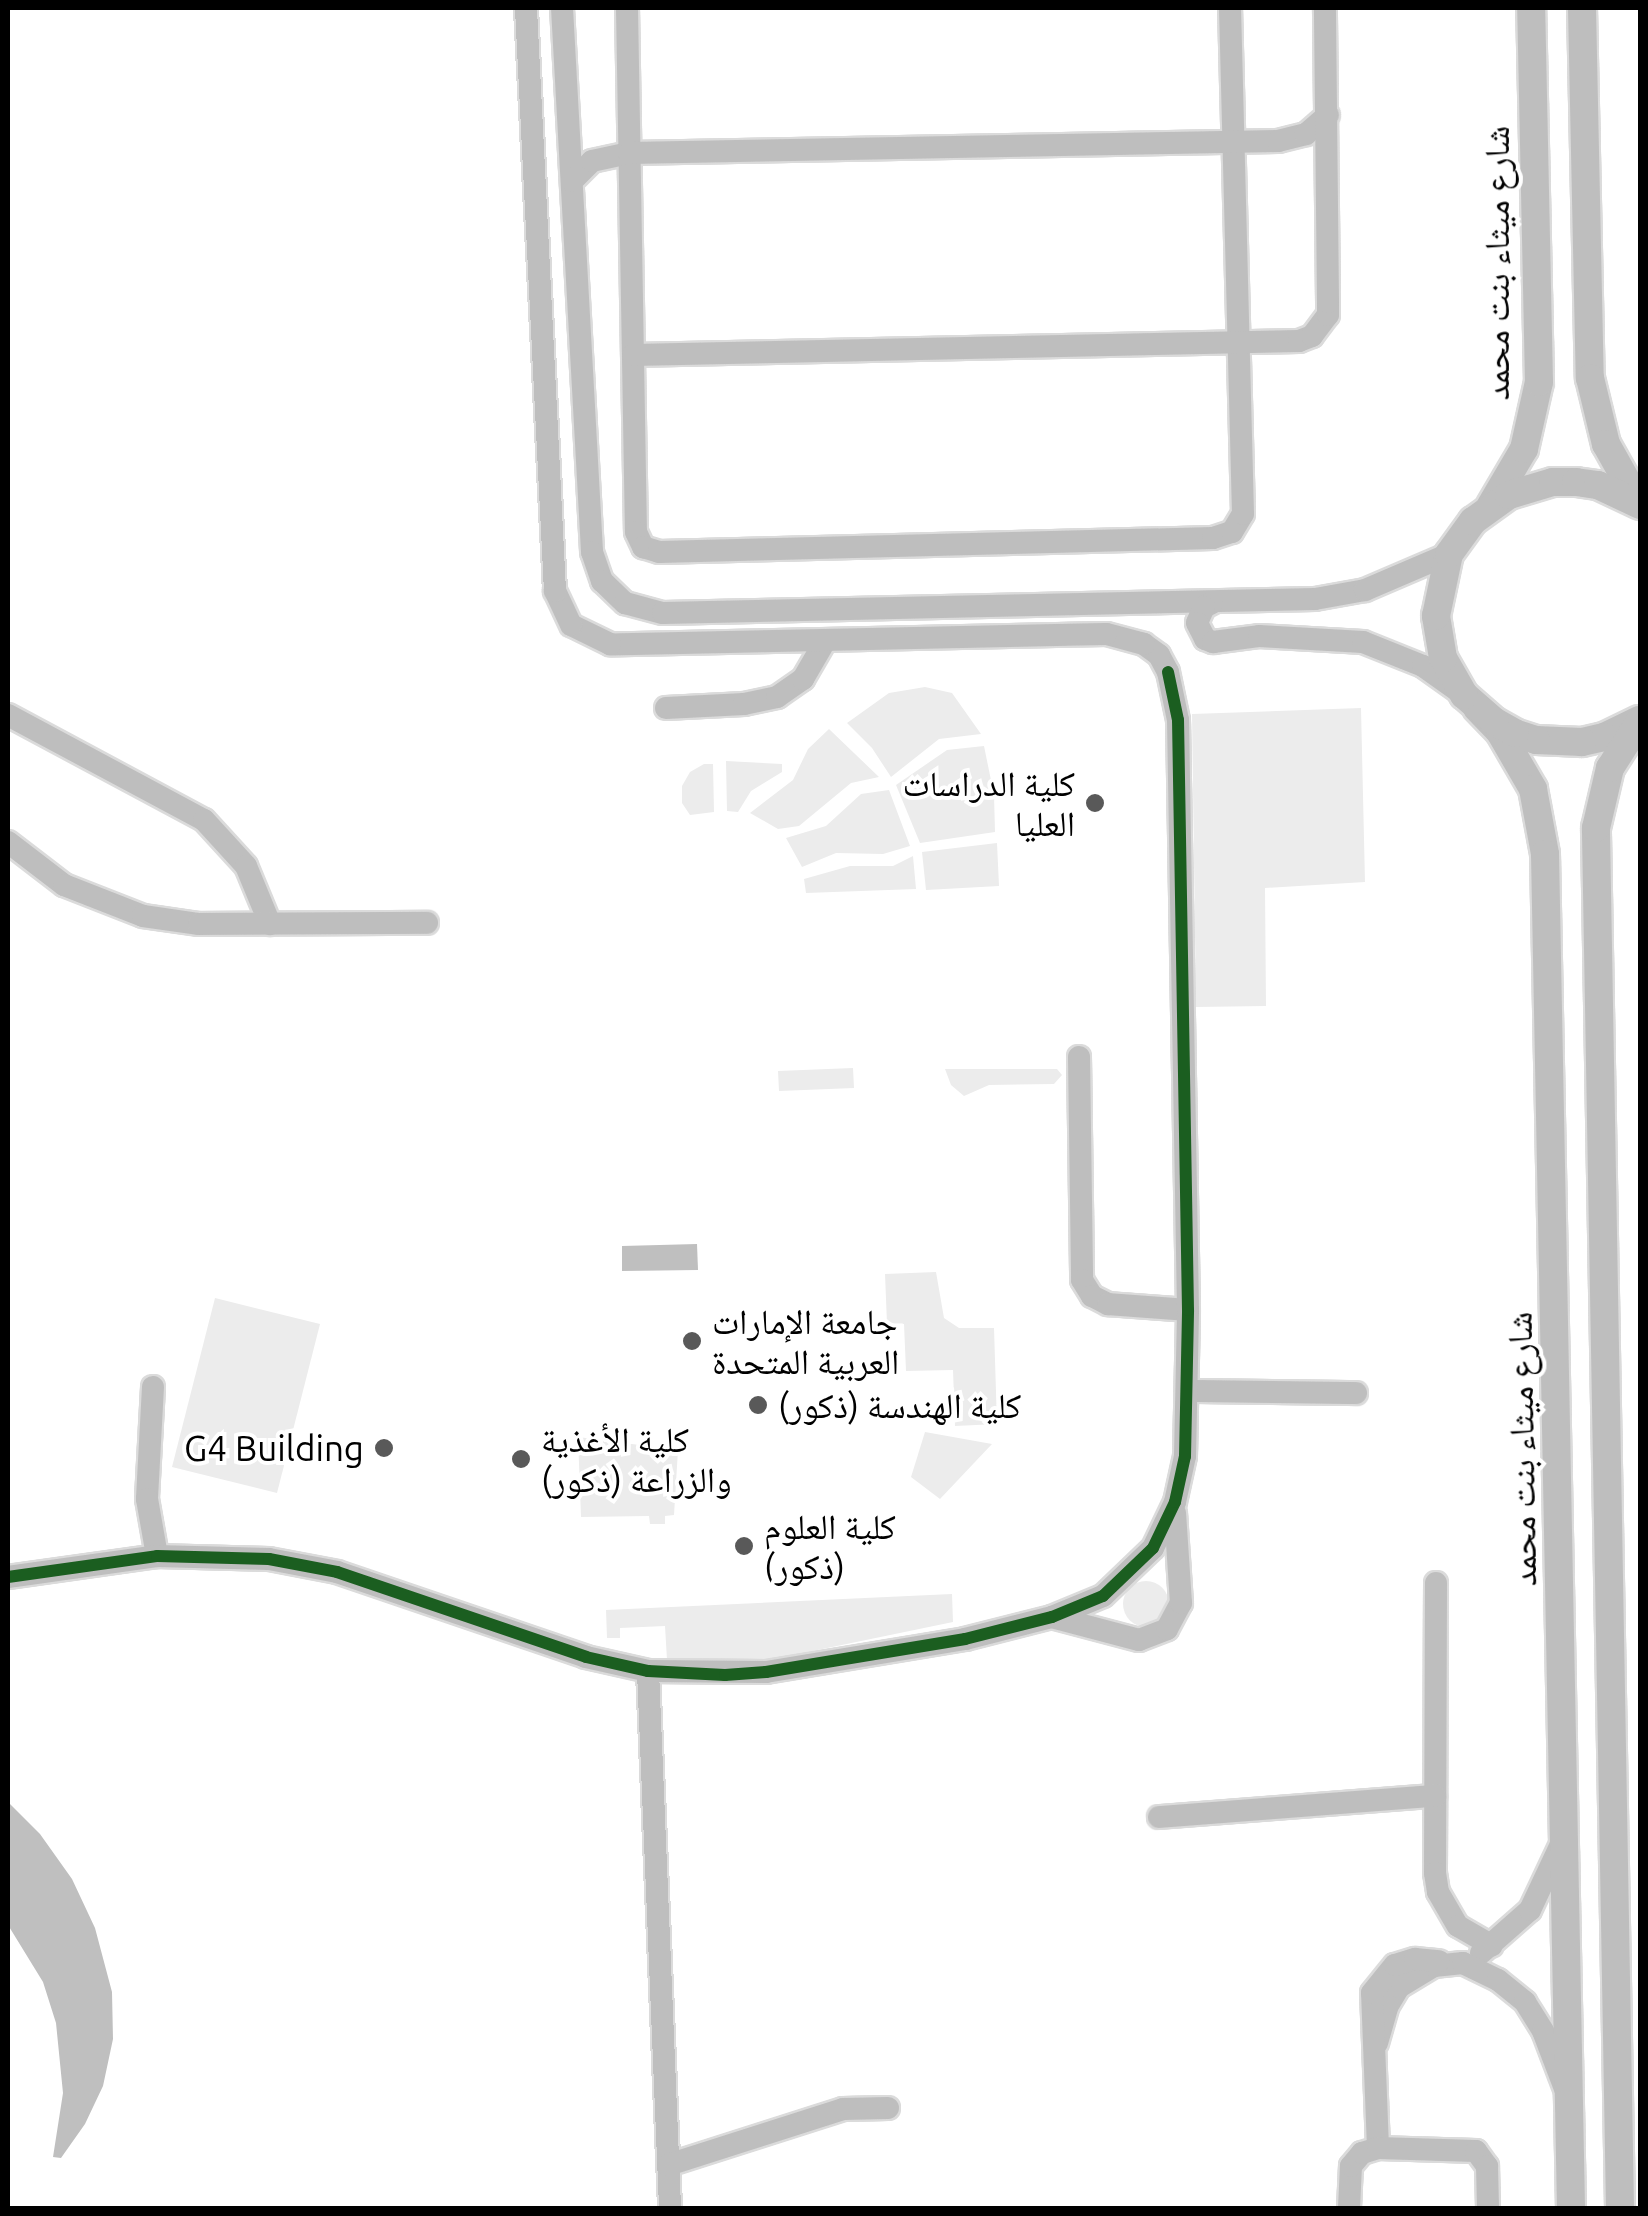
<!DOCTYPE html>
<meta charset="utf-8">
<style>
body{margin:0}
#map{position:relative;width:1648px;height:2216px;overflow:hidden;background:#fff;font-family:Ubuntu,"Noto Naskh Arabic",sans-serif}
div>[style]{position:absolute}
.green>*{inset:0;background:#ececec}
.round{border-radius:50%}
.water>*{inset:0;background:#bfbfbf}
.roads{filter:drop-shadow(2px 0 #dbdbdb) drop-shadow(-2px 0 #dbdbdb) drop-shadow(0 2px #dbdbdb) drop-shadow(0 -2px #dbdbdb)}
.minor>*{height:22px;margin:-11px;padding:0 11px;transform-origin:11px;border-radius:11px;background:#bebebe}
.major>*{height:28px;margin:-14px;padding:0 14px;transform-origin:14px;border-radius:14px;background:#bebebe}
.cycleway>*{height:12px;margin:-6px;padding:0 6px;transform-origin:6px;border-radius:6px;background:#1b5e20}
.dots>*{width:28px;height:28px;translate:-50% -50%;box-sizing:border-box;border:5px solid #fff;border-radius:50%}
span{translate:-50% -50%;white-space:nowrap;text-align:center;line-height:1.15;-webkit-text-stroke:8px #fff;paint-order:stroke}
.street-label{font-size:35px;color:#000}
.poi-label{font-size:35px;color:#000}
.right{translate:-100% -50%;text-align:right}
.left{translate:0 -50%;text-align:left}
.frame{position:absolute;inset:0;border:10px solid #000;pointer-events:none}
</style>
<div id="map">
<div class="green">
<div style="clip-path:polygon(925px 687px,952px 693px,981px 734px,939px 739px,891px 777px,872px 748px,847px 723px,889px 693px)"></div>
<div style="clip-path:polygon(1361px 708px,1365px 882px,1265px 888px,1266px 1006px,1196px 1007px,1192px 714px)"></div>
<div style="clip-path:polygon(829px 729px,879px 777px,851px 783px,799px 826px,778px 829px,750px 813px,793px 780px,808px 749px)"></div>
<div style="clip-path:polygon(984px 746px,994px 795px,995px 832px,920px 843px,896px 785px,947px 750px)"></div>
<div style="clip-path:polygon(726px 761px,782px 764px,782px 772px,751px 791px,738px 812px,727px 811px)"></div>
<div style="clip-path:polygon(704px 764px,713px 764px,714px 812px,690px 815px,682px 803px,682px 786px,690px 772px)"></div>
<div style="clip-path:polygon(889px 790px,910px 846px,883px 854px,836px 853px,802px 867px,786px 838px,826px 826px,861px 794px)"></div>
<div style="clip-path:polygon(997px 843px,999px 886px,926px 890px,922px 852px)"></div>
<div style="clip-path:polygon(913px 856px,916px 889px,806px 893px,804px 879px,850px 866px,893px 866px)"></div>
<div style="clip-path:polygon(853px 1068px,854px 1088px,779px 1091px,778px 1071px)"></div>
<div style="clip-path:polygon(945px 1069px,1057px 1069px,1062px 1075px,1054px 1084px,989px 1085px,964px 1096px,951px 1085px)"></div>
<div style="clip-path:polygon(936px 1272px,944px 1318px,959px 1328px,994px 1328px,997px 1424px,955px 1426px,953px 1370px,906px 1371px,904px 1324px,887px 1324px,885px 1274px)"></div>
<div style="clip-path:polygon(215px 1298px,320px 1324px,277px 1493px,172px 1467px)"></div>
<div style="clip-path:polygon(925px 1432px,992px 1444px,940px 1499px,911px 1477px)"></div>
<div style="clip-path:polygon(578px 1437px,678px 1450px,674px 1515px,665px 1516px,665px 1524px,650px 1524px,649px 1516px,581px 1517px)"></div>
<div class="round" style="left:1123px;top:1581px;width:46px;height:46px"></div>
<div style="clip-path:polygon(952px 1594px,953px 1622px,760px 1662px,667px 1660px,665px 1626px,620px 1628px,620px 1638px,607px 1638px,606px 1610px)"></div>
</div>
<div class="water">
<div style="clip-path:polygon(697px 1244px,698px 1270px,622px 1271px,622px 1246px)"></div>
<div style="clip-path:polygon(8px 1802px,40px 1834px,72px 1879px,95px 1928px,112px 1992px,113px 2039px,103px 2086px,85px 2124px,61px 2158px,53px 2157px,63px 2093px,56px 2023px,43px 1982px,8px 1925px)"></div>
</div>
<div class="roads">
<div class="minor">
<div style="left:562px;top:8px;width:545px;rotate:86.84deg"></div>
<div style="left:592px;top:552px;width:31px;rotate:71deg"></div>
<div style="left:602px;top:581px;width:32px;rotate:44deg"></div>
<div style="left:625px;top:603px;width:39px;rotate:15deg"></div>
<div style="left:663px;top:613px;width:652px;rotate:-1.23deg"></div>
<div style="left:1315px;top:599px;width:51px;rotate:-10.2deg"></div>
<div style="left:1365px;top:590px;width:91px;rotate:-23.2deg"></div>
<div style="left:627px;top:8px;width:524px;rotate:89.02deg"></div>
<div style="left:636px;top:532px;width:17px;rotate:65deg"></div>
<div style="left:643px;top:547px;width:17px;rotate:17deg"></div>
<div style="left:659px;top:552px;width:554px;rotate:-1.45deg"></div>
<div style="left:1213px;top:538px;width:20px;rotate:-18deg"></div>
<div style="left:1232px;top:532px;width:21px;rotate:-59deg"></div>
<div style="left:1243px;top:514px;width:506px;rotate:-91.47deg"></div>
<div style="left:572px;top:181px;width:28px;rotate:-45deg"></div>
<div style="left:592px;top:161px;width:38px;rotate:-12deg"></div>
<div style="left:629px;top:153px;width:649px;rotate:-1.06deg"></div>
<div style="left:1278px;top:141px;width:29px;rotate:-14deg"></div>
<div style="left:1306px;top:134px;width:29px;rotate:-41deg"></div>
<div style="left:633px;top:355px;width:666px;rotate:-1.2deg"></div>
<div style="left:1299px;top:341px;width:14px;rotate:-21deg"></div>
<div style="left:1312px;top:336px;width:26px;rotate:-53deg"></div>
<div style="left:1328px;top:315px;width:13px;rotate:-90deg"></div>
<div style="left:1328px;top:302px;width:294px;rotate:-90.6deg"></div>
<div style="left:1212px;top:603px;width:9px;rotate:153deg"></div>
<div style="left:1204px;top:607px;width:17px;rotate:114deg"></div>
<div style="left:1197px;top:623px;width:18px;rotate:63deg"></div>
<div style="left:1205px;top:639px;width:9px;rotate:21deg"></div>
<div style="left:1213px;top:642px;width:46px;rotate:-7.4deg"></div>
<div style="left:1259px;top:636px;width:104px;rotate:3.3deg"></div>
<div style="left:1363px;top:642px;width:65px;rotate:21.8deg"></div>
<div style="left:1423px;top:666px;width:47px;rotate:35.4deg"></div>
<div style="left:666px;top:708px;width:78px;rotate:-2.9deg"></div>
<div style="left:744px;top:704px;width:34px;rotate:-12deg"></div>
<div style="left:777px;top:697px;width:32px;rotate:-35deg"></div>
<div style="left:803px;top:679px;width:44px;rotate:-59.9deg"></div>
<div style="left:8px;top:715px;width:222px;rotate:28.2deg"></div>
<div style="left:204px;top:820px;width:62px;rotate:47.6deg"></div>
<div style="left:246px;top:866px;width:63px;rotate:67.5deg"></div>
<div style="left:8px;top:842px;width:71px;rotate:37.5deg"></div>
<div style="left:64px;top:885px;width:85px;rotate:21.4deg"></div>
<div style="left:143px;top:916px;width:57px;rotate:8.1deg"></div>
<div style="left:199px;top:924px;width:228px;rotate:-0.3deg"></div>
<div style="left:1079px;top:1057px;width:223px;rotate:89.2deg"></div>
<div style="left:1082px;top:1280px;width:19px;rotate:58deg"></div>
<div style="left:1092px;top:1296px;width:18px;rotate:27deg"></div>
<div style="left:1108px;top:1304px;width:80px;rotate:4.3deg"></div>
<div style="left:153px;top:1387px;width:112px;rotate:93.1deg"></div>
<div style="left:147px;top:1499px;width:58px;rotate:80deg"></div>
<div style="left:1189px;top:1391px;width:167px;rotate:0.7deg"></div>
<div style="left:8px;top:1577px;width:150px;rotate:-8deg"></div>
<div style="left:157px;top:1556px;width:112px;rotate:1.5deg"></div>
<div style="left:269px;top:1559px;width:69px;rotate:10.8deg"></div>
<div style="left:337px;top:1572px;width:263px;rotate:18.8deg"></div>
<div style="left:586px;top:1657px;width:64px;rotate:12.7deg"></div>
<div style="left:648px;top:1671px;width:118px;rotate:0.5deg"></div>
<div style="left:766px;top:1672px;width:202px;rotate:-9.4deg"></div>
<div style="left:965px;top:1639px;width:90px;rotate:-14.2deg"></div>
<div style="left:1052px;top:1617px;width:55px;rotate:-22.4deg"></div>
<div style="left:1103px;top:1596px;width:69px;rotate:-43.8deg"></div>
<div style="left:1153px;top:1548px;width:51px;rotate:-64.4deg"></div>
<div style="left:1175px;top:1502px;width:47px;rotate:-77.7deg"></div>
<div style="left:1185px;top:1456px;width:146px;rotate:-88.8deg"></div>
<div style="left:1188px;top:1310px;width:590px;rotate:-90.97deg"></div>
<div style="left:1178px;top:720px;width:49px;rotate:-101.8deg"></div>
<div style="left:1168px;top:672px;width:19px;rotate:-118deg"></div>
<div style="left:1159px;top:655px;width:19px;rotate:-144deg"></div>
<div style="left:1144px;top:644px;width:39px;rotate:-165deg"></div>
<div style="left:1106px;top:634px;width:496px;rotate:178.8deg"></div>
<div style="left:610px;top:644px;width:43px;rotate:-154deg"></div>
<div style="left:571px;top:625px;width:38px;rotate:-115deg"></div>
<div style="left:555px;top:591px;width:584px;rotate:-92.85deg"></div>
<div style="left:1436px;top:1583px;width:290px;rotate:90.2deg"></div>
<div style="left:1435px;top:1873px;width:19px;rotate:81deg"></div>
<div style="left:1438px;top:1892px;width:39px;rotate:60deg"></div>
<div style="left:1458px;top:1926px;width:39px;rotate:30deg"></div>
<div style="left:1052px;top:1617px;width:90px;rotate:14.8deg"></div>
<div style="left:1139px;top:1640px;width:30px;rotate:-21deg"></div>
<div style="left:1167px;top:1629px;width:30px;rotate:-62deg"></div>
<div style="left:1181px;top:1603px;width:90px;rotate:-93.8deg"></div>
<div style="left:648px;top:1671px;width:537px;rotate:87.65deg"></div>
<div style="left:1159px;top:1817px;width:277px;rotate:-4.4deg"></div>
<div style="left:1481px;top:1953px;width:65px;rotate:-41.3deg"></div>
<div style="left:1530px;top:1910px;width:77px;rotate:-64.8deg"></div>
<div style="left:1377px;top:2043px;width:37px;rotate:-74deg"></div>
<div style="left:1387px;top:2007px;width:23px;rotate:-59deg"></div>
<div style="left:1399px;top:1987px;width:41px;rotate:-31deg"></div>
<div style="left:1434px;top:1966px;width:29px;rotate:-6deg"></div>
<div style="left:1463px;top:1963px;width:39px;rotate:26deg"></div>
<div style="left:1498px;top:1980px;width:35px;rotate:39deg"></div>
<div style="left:1525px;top:2002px;width:34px;rotate:58deg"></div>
<div style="left:1543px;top:2031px;width:62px;rotate:69.2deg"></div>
<div style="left:1378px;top:2148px;width:155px;rotate:-92.2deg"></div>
<div style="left:1372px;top:1993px;width:36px;rotate:-51deg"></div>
<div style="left:1395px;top:1965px;width:21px;rotate:-17deg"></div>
<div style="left:1415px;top:1959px;width:24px;rotate:5deg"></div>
<div style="left:668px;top:2165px;width:184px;rotate:-17.7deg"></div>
<div style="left:843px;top:2109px;width:45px;rotate:-1.3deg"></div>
<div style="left:1349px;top:2208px;width:42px;rotate:-87.3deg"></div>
<div style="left:1351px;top:2166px;width:17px;rotate:-50deg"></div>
<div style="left:1362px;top:2153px;width:17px;rotate:-17deg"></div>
<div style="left:1378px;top:2148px;width:98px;rotate:1.8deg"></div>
<div style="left:1476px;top:2151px;width:19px;rotate:54deg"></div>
<div style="left:1487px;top:2166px;width:42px;rotate:88.6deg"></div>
</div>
<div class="major">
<div style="left:1582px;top:8px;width:370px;rotate:88.8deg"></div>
<div style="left:1590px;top:378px;width:68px;rotate:76.4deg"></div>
<div style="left:1606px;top:444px;width:68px;rotate:60.8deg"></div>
<div style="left:1491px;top:505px;width:65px;rotate:-59.5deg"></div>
<div style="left:1524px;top:449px;width:69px;rotate:-77.4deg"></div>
<div style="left:1539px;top:382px;width:374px;rotate:-91.2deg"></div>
<div style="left:1477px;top:708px;width:33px;rotate:46deg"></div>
<div style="left:1500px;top:732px;width:66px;rotate:59.9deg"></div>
<div style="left:1533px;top:789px;width:66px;rotate:79.5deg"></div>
<div style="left:1545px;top:854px;width:1354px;rotate:88.9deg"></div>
<div style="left:1639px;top:720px;width:39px;rotate:154deg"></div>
<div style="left:1604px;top:737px;width:23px;rotate:167deg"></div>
<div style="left:1582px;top:742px;width:46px;rotate:-177.5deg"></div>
<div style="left:1536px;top:740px;width:22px;rotate:-162deg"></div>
<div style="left:1515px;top:733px;width:23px;rotate:-151deg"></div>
<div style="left:1495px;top:722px;width:41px;rotate:-138.9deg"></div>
<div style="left:1464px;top:695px;width:43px;rotate:-119.6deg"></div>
<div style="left:1443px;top:658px;width:43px;rotate:-99.5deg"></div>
<div style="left:1436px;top:616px;width:63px;rotate:-78.2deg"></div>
<div style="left:1449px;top:554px;width:41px;rotate:-54deg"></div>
<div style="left:1473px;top:521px;width:44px;rotate:-35.8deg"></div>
<div style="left:1509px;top:495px;width:46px;rotate:-16.5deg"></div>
<div style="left:1553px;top:482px;width:23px"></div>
<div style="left:1576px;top:482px;width:22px;rotate:8deg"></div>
<div style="left:1598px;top:485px;width:47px;rotate:25.5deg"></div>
<div style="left:1620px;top:2208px;width:1380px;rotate:-91deg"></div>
<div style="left:1596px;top:828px;width:62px;rotate:-76.9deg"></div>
<div style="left:1610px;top:768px;width:56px;rotate:-57.4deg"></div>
</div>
</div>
<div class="cycleway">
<div style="left:8px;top:1577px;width:150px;rotate:-8deg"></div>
<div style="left:157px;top:1556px;width:112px;rotate:1.5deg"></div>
<div style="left:269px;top:1559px;width:69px;rotate:10.8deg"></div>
<div style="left:337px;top:1572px;width:263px;rotate:18.8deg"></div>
<div style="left:586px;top:1657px;width:64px;rotate:12.7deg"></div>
<div style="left:648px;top:1671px;width:77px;rotate:3deg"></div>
<div style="left:725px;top:1675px;width:41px;rotate:-4.2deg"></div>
<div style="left:766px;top:1672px;width:202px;rotate:-9.4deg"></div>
<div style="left:965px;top:1639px;width:90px;rotate:-14.2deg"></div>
<div style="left:1052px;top:1617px;width:55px;rotate:-22.4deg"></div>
<div style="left:1103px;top:1596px;width:69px;rotate:-43.8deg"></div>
<div style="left:1153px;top:1548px;width:51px;rotate:-64.4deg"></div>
<div style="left:1175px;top:1502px;width:47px;rotate:-77.7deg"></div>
<div style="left:1185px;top:1456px;width:146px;rotate:-88.8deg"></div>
<div style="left:1188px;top:1310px;width:590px;rotate:-90.97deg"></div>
<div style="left:1178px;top:720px;width:49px;rotate:-101.8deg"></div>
</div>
<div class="dots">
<div style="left:1095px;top:803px;background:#595959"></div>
<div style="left:692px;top:1341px;background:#595959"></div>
<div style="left:758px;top:1405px;background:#595959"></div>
<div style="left:384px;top:1448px;background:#595959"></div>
<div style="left:521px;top:1459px;background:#595959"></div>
<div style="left:744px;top:1546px;background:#595959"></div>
</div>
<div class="street-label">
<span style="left:1496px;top:263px;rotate:-90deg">شارع ميثاء بنت محمد</span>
<span style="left:1521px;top:1449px;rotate:-91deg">شارع ميثاء بنت محمد</span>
</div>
<div class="poi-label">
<span class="right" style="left:1075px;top:803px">كلية الدراسات<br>العليا</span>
<span class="left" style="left:712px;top:1341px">جامعة الإمارات<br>العربية المتحدة</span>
<span class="left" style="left:778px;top:1405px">كلية الهندسة (ذكور)</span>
<span class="left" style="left:541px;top:1459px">كلية الأغذية<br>والزراعة (ذكور)</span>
<span class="right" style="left:364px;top:1448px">G4 Building</span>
<span class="left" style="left:764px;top:1546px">كلية العلوم<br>(ذكور)</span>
</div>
<div class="frame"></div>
</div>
